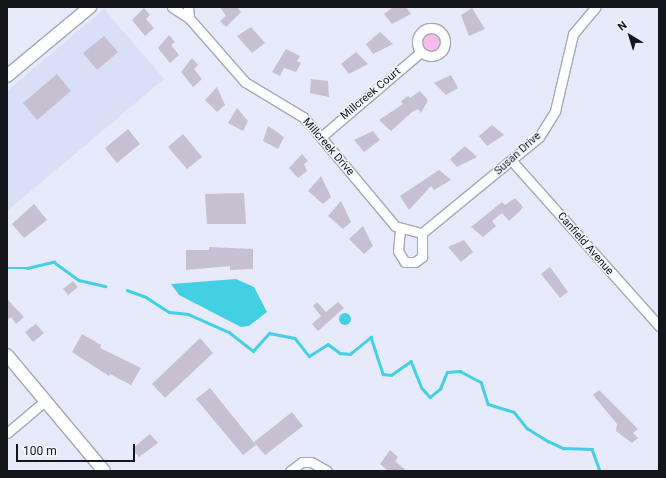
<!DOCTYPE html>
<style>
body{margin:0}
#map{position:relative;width:666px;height:478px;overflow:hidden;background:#e6eafb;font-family:Roboto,sans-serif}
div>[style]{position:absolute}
.built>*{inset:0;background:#d9dff7}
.green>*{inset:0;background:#f9bbe7}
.round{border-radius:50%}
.water>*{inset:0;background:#44d0e4}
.stream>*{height:2.5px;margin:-1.25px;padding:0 1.25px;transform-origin:1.25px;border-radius:1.25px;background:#44d0e4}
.building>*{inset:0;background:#c7c0d0}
.roads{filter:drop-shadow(1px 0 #a4a8b8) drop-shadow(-1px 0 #a4a8b8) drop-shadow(0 1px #a4a8b8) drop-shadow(0 -1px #a4a8b8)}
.minor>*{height:9px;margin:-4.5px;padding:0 4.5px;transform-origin:4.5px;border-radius:4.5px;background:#fff}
.minor>.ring{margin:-4.5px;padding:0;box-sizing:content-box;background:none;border:9px solid #fff;border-radius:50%}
.tertiary>*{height:12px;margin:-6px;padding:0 6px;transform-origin:6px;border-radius:6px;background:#fff}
span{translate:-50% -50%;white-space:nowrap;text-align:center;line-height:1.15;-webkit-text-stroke:3px #f6f8ff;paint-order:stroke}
.street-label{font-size:11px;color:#14161c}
.frame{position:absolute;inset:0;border:8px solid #14161c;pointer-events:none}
.north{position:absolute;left:610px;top:16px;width:40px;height:40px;-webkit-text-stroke:3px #f6f8ff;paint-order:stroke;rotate:322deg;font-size:11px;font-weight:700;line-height:16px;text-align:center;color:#14161c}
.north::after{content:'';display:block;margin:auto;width:14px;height:18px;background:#14161c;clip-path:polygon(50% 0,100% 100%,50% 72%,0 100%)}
.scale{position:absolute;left:16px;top:444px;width:119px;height:18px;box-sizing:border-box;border:2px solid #14161c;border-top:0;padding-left:5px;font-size:12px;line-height:14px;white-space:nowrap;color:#14161c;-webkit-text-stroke:3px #f6f8ff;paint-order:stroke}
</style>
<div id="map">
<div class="built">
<div style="clip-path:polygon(104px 9px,164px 79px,7px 211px,7px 91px)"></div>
</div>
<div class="green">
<div class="round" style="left:423px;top:34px;width:18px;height:18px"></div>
</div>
<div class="water">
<div style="clip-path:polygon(236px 279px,254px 287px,267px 312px,249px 326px,241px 327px,179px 295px,171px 284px)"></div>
<div class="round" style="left:339px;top:313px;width:12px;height:12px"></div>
</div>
<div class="stream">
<div style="left:7px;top:268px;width:20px"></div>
<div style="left:27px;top:268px;width:28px;rotate:-13deg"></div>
<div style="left:54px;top:262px;width:31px;rotate:36deg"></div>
<div style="left:79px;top:280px;width:27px;rotate:13deg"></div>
<div style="left:127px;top:290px;width:20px;rotate:20deg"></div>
<div style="left:146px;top:297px;width:27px;rotate:33deg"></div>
<div style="left:169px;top:312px;width:19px;rotate:6deg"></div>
<div style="left:188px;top:314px;width:45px;rotate:23.7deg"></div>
<div style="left:229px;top:332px;width:31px;rotate:38deg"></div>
<div style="left:253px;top:351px;width:24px;rotate:-48deg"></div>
<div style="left:269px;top:333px;width:26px;rotate:11deg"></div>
<div style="left:295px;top:338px;width:23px;rotate:52deg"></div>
<div style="left:309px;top:356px;width:22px;rotate:-32deg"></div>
<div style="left:328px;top:344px;width:15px;rotate:37deg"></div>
<div style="left:340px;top:353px;width:10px;rotate:6deg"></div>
<div style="left:350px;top:354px;width:27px;rotate:-39deg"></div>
<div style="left:371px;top:337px;width:39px;rotate:72deg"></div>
<div style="left:383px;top:374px;width:8px;rotate:7deg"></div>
<div style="left:391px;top:375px;width:24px;rotate:-35deg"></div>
<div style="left:411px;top:361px;width:29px;rotate:68deg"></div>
<div style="left:422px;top:388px;width:12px;rotate:48deg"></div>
<div style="left:430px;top:397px;width:13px;rotate:-39deg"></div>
<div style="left:440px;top:389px;width:18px;rotate:-68deg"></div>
<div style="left:447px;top:372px;width:13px;rotate:-4deg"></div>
<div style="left:460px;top:371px;width:24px;rotate:28deg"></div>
<div style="left:481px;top:382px;width:23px;rotate:72deg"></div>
<div style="left:488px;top:404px;width:27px;rotate:17deg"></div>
<div style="left:514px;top:412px;width:21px;rotate:51deg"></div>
<div style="left:527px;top:428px;width:25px;rotate:32deg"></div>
<div style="left:548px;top:441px;width:17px;rotate:25deg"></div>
<div style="left:563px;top:448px;width:29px;rotate:2deg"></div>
<div style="left:592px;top:449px;width:23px;rotate:70deg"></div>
</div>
<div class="building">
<div style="clip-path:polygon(220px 7px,237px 7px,241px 12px,226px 27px,220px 21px,226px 16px)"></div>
<div style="clip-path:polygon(393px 7px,406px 7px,411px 14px,392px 24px,384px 14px)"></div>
<div style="clip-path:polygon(144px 8px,150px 15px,146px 19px,154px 28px,145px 36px,132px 20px)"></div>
<div style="clip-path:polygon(472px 8px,485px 29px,469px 36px,461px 15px)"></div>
<div style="clip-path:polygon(251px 27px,265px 43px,252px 53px,237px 36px)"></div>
<div style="clip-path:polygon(380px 32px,393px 44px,373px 54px,366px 44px)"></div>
<div style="clip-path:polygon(169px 35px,175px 42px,171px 45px,179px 55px,170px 63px,158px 48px)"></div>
<div style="clip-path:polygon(104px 36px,118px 52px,97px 70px,83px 53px)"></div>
<div style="clip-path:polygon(286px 49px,300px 56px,297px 61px,301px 63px,296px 72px,284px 68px,280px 76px,272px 72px)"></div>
<div style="clip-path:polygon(356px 52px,368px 64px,349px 74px,341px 64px)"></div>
<div style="clip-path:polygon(192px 58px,198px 65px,194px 69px,202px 79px,193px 87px,181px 72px)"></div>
<div style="clip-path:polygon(57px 74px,71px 91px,37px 120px,23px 103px)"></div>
<div style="clip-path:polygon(451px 75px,458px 88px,446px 95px,434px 83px)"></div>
<div style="clip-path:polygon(311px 79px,328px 81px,329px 97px,310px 93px)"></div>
<div style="clip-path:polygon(217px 87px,225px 105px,217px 112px,205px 100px)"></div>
<div style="clip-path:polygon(420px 91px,428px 100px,421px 113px,418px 109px,412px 112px,391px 131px,379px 120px,403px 104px,401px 101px,408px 96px,410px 98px)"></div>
<div style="clip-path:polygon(237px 108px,248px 121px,243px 131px,228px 123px)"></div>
<div style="clip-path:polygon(492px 125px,504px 135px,487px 146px,479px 136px)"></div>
<div style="clip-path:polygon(268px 126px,284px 137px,278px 149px,263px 141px)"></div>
<div style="clip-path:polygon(128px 129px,140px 144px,117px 163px,105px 148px)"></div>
<div style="clip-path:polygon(373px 131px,380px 140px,364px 152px,354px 140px)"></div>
<div style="clip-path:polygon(183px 134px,202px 157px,187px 169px,168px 147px)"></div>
<div style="clip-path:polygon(465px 146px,477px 157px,457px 167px,450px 159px)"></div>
<div style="clip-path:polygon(302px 154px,308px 161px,304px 164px,307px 171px,298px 178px,289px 168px)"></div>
<div style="clip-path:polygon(439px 170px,451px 180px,434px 190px,431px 186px,409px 210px,400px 196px)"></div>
<div style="clip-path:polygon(321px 176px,331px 197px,323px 204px,308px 191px)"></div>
<div style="clip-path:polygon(244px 193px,246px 224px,207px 224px,205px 194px)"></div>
<div style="clip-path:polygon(515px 198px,523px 207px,520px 211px,509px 221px,502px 213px,492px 221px,496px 226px,483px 237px,471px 227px,502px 202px,505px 205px)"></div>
<div style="clip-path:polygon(341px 201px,351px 222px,343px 229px,328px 216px)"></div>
<div style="clip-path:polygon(34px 204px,47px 220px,24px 238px,12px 224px)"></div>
<div style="clip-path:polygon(363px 226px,373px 246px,364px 254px,349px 239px)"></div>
<div style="clip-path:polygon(464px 240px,473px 252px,461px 262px,448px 247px)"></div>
<div style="clip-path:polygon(209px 247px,253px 249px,253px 269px,230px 270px,230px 266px,186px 270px,186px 250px,209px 250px)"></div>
<div style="clip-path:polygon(550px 267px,568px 292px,560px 298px,541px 274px)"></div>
<div style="clip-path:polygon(73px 281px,78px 287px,68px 295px,63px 289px)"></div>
<div style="clip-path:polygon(7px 299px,24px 317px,16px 324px,11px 317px,7px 320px)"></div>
<div style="clip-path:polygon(317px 302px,326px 312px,338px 302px,344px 308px,318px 331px,312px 324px,321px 316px,313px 306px)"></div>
<div style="clip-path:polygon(36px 324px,44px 333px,33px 342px,25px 332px)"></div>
<div style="clip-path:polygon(82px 334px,101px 345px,100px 348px,141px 368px,131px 385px,110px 374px,109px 376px,72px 352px)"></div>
<div style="clip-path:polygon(200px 338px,213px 353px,165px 398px,152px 384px)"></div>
<div style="clip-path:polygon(210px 388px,256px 445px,243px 455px,196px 399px)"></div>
<div style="clip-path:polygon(599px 390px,638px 429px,633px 433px,638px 438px,632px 443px,616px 431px,617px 424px,593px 395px)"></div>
<div style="clip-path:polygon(292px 412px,303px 426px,265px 455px,254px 442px)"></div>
<div style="clip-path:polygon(150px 434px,158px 443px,139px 457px,132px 449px)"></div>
<div style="clip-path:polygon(390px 450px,398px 457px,395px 461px,407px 471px,388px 471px,380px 464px)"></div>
</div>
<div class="roads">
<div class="minor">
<div style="left:172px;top:7px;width:20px;rotate:33deg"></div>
<div style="left:189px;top:18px;width:85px;rotate:48.8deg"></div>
<div style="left:245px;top:82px;width:68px;rotate:31.1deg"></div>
<div style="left:303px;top:117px;width:16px;rotate:47deg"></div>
<div style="left:314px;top:129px;width:126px;rotate:50.1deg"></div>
<div style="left:395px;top:226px;width:28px;rotate:15deg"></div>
<div style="left:422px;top:233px;width:151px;rotate:-39.4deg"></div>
<div style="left:539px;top:137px;width:31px;rotate:-58deg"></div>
<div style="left:555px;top:111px;width:79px;rotate:-76.8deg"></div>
<div style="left:573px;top:34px;width:35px;rotate:-50deg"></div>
<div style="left:188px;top:7px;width:11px;rotate:85deg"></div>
<div class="ring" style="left:417px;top:28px;width:19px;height:19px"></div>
<div style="left:321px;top:137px;width:131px;rotate:-40.4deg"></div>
<div style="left:512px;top:161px;width:221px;rotate:48.3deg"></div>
<div style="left:400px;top:229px;width:22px;rotate:95deg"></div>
<div style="left:398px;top:251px;width:13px;rotate:58deg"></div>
<div style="left:405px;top:262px;width:10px"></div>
<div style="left:415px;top:262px;width:9px;rotate:-36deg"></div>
<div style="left:422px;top:257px;width:24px;rotate:-90deg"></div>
<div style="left:7px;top:433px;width:50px;rotate:-40.1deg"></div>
<div style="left:290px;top:471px;width:15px;rotate:-37deg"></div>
<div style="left:302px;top:462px;width:9px"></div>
<div style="left:311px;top:462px;width:18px;rotate:29deg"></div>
</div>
<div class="tertiary">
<div style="left:7px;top:76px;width:108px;rotate:-39.7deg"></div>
<div style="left:7px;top:355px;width:151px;rotate:50.1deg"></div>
</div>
</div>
<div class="street-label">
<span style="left:371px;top:94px;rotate:-40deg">Millcreek Court</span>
<span style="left:328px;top:147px;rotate:49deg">Millcreek Drive</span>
<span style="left:518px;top:154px;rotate:-42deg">Susan Drive</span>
<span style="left:585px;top:244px;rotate:49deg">Canfield Avenue</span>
</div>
<div class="frame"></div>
<div class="north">N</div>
<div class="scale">100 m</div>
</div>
